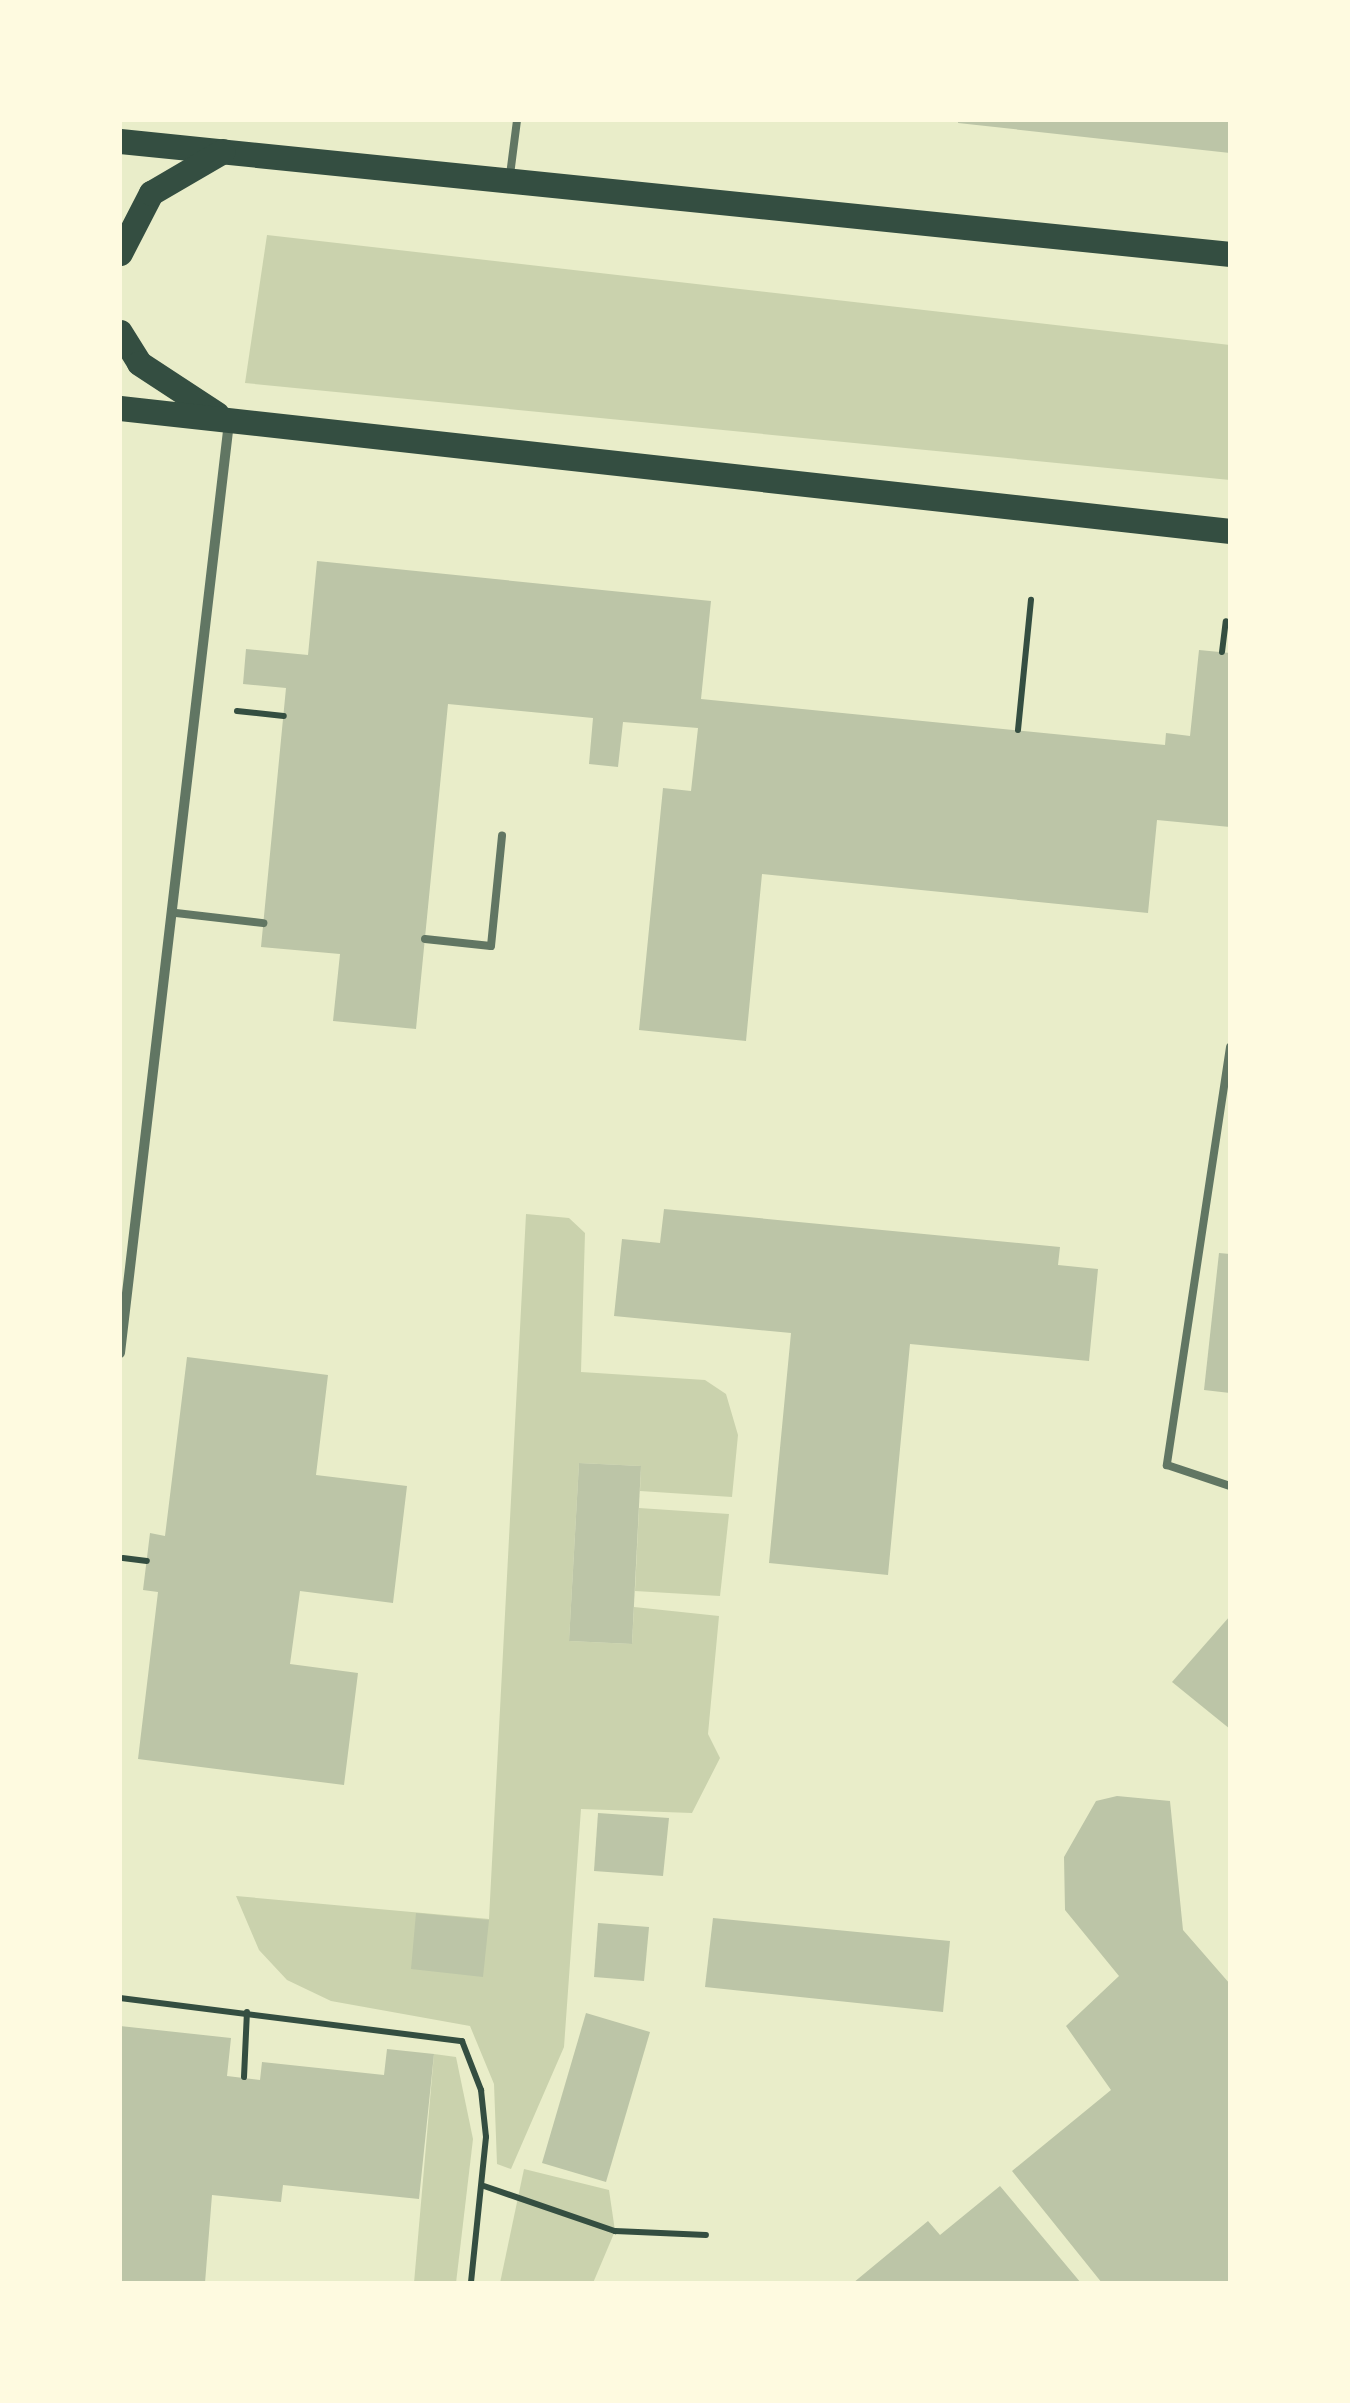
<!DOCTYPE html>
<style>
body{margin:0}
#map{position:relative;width:1350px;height:2403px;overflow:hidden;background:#e9edc9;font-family:Roboto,sans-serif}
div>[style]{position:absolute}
.green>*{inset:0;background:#cad2ad}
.building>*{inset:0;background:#bcc5a7}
.path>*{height:6px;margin:-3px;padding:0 3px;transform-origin:3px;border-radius:3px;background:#344e41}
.service>*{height:8px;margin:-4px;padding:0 4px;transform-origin:4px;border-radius:4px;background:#617663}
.minor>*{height:10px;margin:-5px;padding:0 5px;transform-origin:5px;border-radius:5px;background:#617663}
.primary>*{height:25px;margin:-12.5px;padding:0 12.5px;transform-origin:12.5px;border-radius:12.5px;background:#344e41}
span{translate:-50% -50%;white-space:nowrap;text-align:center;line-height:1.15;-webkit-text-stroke:8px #fefae0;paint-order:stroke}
.frame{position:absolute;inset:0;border:122px solid #fefae0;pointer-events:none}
</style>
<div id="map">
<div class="green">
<div style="clip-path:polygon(267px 235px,1230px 345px,1230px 480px,245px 383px)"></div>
<div style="clip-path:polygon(526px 1214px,569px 1218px,585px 1233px,581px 1372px,705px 1380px,726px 1394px,738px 1435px,732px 1497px,640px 1491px,641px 1466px,579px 1463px,569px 1641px,632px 1644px,634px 1607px,719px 1616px,708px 1734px,720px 1758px,692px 1813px,581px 1809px,564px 2047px,511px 2169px,497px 2164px,494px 2084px,470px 2026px,331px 2001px,287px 1980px,259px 1950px,236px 1896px,489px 1919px)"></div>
<div style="clip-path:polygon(639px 1508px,729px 1514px,720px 1596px,635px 1591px)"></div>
<div style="clip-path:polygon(434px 2054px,456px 2057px,473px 2139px,456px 2283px,414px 2283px)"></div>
<div style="clip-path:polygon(524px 2169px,609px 2190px,615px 2231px,593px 2283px,500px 2283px)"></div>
</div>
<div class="building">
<div style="clip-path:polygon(958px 120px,1230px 120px,1230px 153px,958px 123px)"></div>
<div style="clip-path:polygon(317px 561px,711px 601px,701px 699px,1165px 745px,1166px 733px,1190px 736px,1199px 650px,1230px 653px,1230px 827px,1157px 820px,1148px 913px,762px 874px,746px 1041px,639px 1030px,663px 788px,691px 791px,698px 728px,623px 722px,618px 767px,589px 764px,593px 718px,448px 704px,416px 1029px,333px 1021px,340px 954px,261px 947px,286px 688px,243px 684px,246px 649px,308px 655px)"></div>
<div style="clip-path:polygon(664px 1209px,1060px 1247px,1058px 1265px,1098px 1269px,1089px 1361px,910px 1344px,888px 1575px,769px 1563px,791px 1333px,614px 1316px,622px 1239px,660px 1243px)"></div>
<div style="clip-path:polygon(1219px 1253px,1230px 1254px,1230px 1393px,1204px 1390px)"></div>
<div style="clip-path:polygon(187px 1357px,328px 1375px,316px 1475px,407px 1486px,393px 1603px,300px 1591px,290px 1664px,358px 1673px,344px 1785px,138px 1759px,158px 1592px,143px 1590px,150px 1533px,165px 1536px)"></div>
<div style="clip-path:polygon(579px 1463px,641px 1466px,632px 1644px,569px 1641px)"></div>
<div style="clip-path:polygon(1230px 1616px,1230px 1729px,1172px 1682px)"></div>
<div style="clip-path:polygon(1117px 1796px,1170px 1801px,1183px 1930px,1230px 1984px,1230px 2283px,1102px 2283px,1012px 2171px,1111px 2090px,1066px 2026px,1119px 1976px,1065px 1910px,1064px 1857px,1096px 1801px)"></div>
<div style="clip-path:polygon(598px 1813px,669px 1818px,663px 1876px,594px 1871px)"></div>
<div style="clip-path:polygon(416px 1913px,489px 1920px,483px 1977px,411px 1969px)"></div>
<div style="clip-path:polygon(713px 1918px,950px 1941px,943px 2012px,705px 1987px)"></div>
<div style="clip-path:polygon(598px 1923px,649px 1927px,644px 1981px,594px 1977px)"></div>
<div style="clip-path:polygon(586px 2013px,650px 2032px,606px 2182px,542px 2163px)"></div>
<div style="clip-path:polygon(120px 2026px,231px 2038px,227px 2076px,260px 2080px,262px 2062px,384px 2075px,387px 2049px,434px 2054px,419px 2199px,283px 2185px,281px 2202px,212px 2195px,205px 2283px,120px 2283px)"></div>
<div style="clip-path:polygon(1000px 2186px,1081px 2283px,853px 2283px,928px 2221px,940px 2235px)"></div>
</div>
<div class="path">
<div style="left:1222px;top:652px;width:31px;rotate:-83deg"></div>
<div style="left:237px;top:711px;width:47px;rotate:6.1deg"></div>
<div style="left:1018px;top:730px;width:131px;rotate:-84.3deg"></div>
<div style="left:123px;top:1558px;width:24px;rotate:7deg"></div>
<div style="left:120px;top:1998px;width:345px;rotate:7.2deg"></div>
<div style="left:462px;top:2041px;width:53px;rotate:68.8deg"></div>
<div style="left:481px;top:2090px;width:47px;rotate:83.9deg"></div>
<div style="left:486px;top:2137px;width:147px;rotate:95.9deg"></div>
<div style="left:244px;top:2077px;width:65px;rotate:-87.4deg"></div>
<div style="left:484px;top:2186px;width:139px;rotate:19deg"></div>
<div style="left:615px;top:2231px;width:91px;rotate:2.5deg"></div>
</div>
<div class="service">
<div style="left:510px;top:175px;width:55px;rotate:-82.7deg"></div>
<div style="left:176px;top:913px;width:88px;rotate:6.6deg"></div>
<div style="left:425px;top:939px;width:66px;rotate:6.1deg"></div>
<div style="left:491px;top:946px;width:111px;rotate:-84.3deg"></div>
<div style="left:1230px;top:1047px;width:423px;rotate:98.6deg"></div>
<div style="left:1167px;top:1465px;width:66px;rotate:18.4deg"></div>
</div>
<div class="minor">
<div style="left:120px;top:1353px;width:937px;rotate:-83.32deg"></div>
</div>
<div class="primary">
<div style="left:120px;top:141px;width:1116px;rotate:5.81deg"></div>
<div style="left:120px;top:253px;width:68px;rotate:-62.7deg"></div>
<div style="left:151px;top:193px;width:83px;rotate:-30.3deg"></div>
<div style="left:120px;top:332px;width:36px;rotate:58deg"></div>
<div style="left:139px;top:363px;width:93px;rotate:33.2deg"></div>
<div style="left:120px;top:408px;width:1117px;rotate:6.32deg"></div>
</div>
<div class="frame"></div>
</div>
